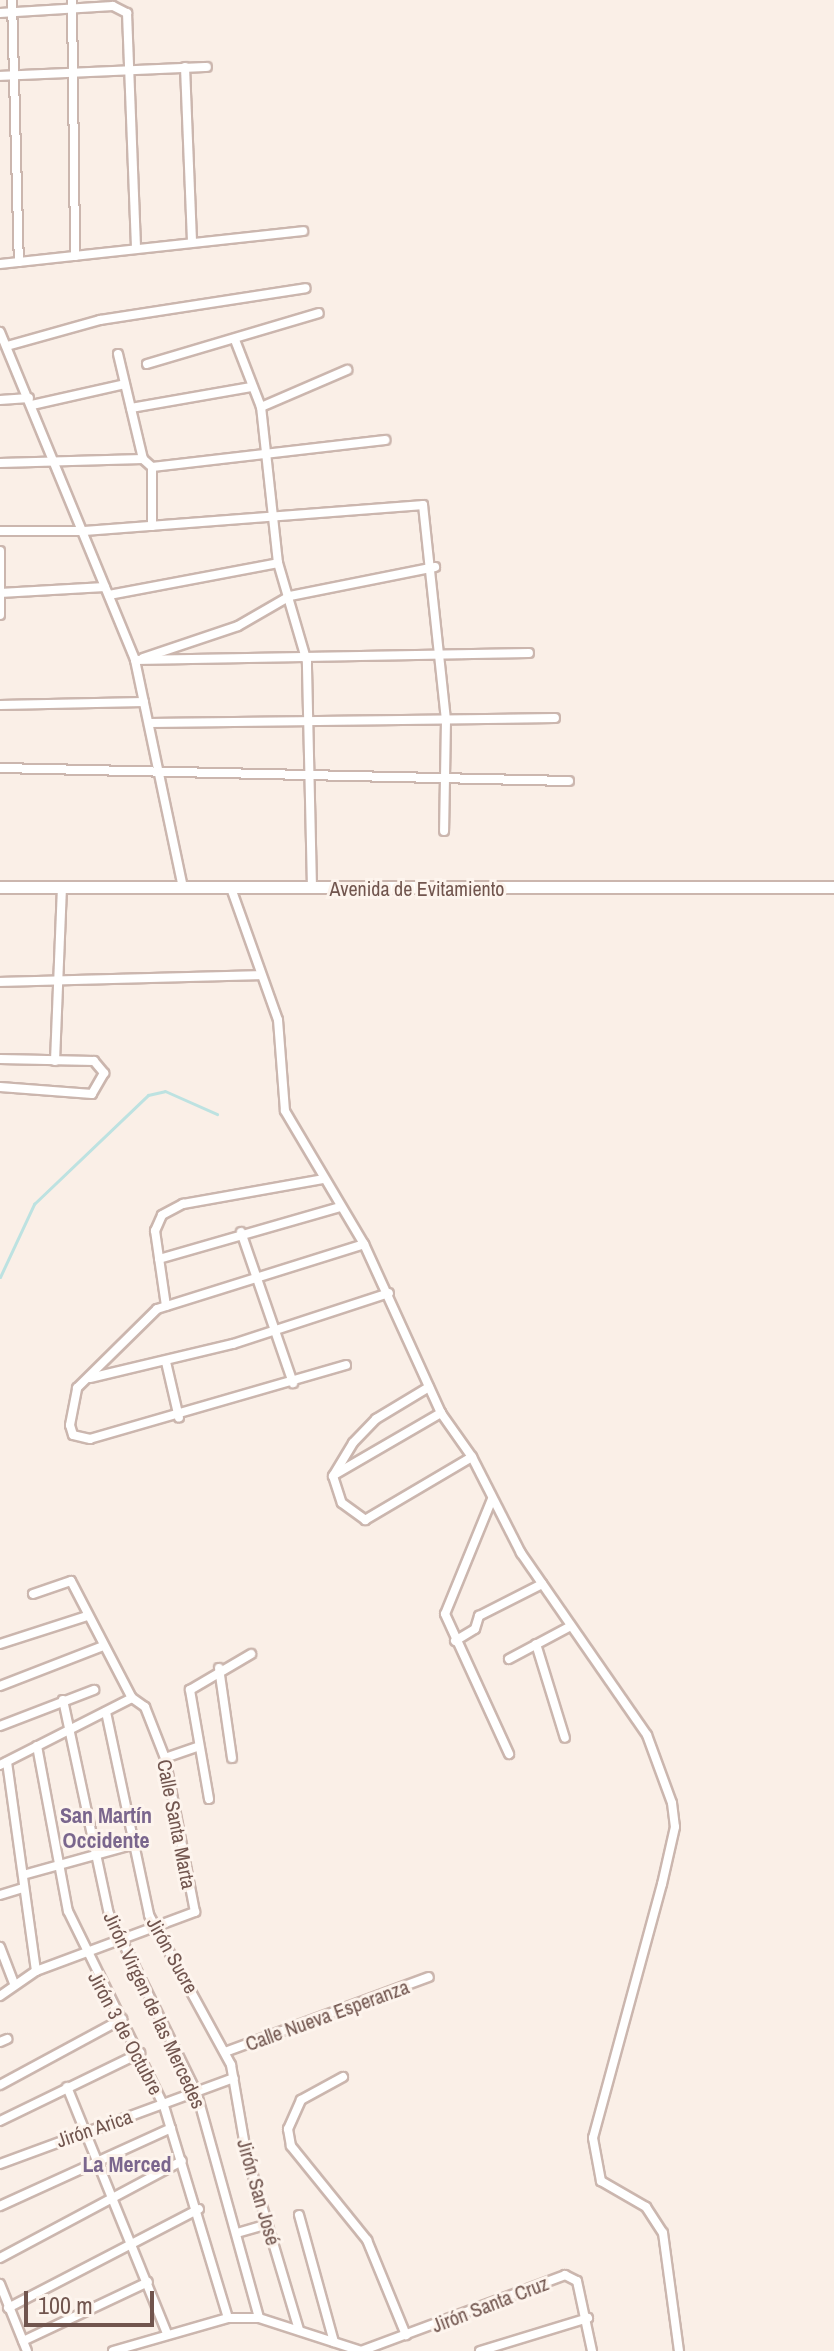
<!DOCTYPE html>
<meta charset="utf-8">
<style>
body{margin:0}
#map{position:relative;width:834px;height:2351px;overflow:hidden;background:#faefe7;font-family:"Archivo Narrow",sans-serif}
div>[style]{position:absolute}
.stream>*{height:3px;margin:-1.5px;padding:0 1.5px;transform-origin:1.5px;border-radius:1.5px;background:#bde2e1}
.roads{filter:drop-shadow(2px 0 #cbb6ae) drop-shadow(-2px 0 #cbb6ae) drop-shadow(0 2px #cbb6ae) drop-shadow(0 -2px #cbb6ae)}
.street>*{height:8px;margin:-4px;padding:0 4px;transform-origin:4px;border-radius:4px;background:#fff}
.secondary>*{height:11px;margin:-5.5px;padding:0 5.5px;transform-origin:5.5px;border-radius:5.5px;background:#fff}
span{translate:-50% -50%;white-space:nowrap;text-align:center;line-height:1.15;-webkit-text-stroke:6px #fdf4ed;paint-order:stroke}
.street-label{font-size:20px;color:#71554e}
.neighbourhood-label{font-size:22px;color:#7a668d;font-weight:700}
.scale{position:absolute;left:24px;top:2291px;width:130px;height:36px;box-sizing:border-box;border:4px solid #71554e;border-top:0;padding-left:10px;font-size:24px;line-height:28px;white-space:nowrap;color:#71554e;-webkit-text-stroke:6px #fdf4ed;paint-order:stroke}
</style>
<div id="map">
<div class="stream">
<div style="left:0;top:1277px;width:81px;rotate:-65deg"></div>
<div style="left:34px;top:1204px;width:158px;rotate:-43.7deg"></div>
<div style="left:148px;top:1095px;width:17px;rotate:-13deg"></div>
<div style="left:165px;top:1091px;width:57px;rotate:23.9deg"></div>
</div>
<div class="roads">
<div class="street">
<div style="left:12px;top:0;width:262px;rotate:88.5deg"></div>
<div style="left:72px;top:0;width:256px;rotate:89.3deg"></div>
<div style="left:0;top:13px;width:113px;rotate:-3.5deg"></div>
<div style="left:113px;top:6px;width:16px;rotate:27deg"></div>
<div style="left:127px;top:13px;width:235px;rotate:87.8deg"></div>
<div style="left:185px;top:67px;width:175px;rotate:87.7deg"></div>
<div style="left:0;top:76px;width:207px;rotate:-2.5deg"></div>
<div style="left:0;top:264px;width:305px;rotate:-6.2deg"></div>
<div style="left:0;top:332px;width:355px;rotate:67.6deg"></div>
<div style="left:135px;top:660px;width:233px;rotate:78.1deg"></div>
<div style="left:235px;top:340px;width:72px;rotate:68.8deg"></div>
<div style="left:7px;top:346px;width:97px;rotate:-15.6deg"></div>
<div style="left:100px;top:320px;width:208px;rotate:-8.8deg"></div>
<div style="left:118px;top:354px;width:108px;rotate:76.6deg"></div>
<div style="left:147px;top:364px;width:179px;rotate:-16.5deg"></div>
<div style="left:0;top:400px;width:29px;rotate:-4deg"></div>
<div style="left:32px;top:405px;width:95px;rotate:-12.7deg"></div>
<div style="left:131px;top:408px;width:122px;rotate:-9.9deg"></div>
<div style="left:0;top:463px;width:143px;rotate:-1.6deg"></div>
<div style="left:143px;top:459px;width:12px;rotate:42deg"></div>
<div style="left:152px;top:467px;width:235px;rotate:-6.6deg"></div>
<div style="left:152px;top:467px;width:59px;rotate:90deg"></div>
<div style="left:0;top:531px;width:85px"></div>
<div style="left:85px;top:531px;width:339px;rotate:-4.4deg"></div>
<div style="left:423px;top:505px;width:216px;rotate:83.9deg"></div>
<div style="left:446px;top:720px;width:111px;rotate:91deg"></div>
<div style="left:0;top:551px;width:64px;rotate:90deg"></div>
<div style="left:0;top:593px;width:105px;rotate:-3.3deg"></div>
<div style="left:109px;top:595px;width:172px;rotate:-10.7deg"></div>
<div style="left:143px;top:658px;width:100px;rotate:-18.6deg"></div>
<div style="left:238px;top:626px;width:60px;rotate:-30deg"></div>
<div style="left:290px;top:596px;width:148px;rotate:-11.3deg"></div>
<div style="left:135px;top:660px;width:394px;rotate:-1deg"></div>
<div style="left:0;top:705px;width:144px;rotate:-1.2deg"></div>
<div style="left:150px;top:723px;width:405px;rotate:-0.7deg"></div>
<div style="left:0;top:768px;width:569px;rotate:1.31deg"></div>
<div style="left:231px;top:888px;width:140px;rotate:70.4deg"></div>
<div style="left:278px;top:1020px;width:91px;rotate:85.6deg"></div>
<div style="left:285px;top:1111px;width:155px;rotate:59.3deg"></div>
<div style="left:364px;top:1244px;width:186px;rotate:65.5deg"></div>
<div style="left:441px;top:1413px;width:54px;rotate:54.8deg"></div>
<div style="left:472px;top:1457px;width:108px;rotate:63deg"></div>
<div style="left:521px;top:1553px;width:221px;rotate:55.3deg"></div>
<div style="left:647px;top:1735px;width:72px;rotate:69.8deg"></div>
<div style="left:672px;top:1803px;width:24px;rotate:83deg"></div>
<div style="left:675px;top:1827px;width:58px;rotate:102.8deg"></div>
<div style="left:662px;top:1884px;width:263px;rotate:105.2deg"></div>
<div style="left:593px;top:2138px;width:44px;rotate:79.5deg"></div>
<div style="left:601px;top:2181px;width:52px;rotate:30deg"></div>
<div style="left:646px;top:2207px;width:31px;rotate:57deg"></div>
<div style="left:663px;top:2233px;width:119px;rotate:82.3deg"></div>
<div style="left:312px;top:888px;width:226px;rotate:-91.3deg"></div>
<div style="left:307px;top:662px;width:103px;rotate:-106.3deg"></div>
<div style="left:278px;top:563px;width:157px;rotate:-96.2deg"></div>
<div style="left:261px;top:407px;width:94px;rotate:-23.3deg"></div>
<div style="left:0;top:982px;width:261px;rotate:-1.5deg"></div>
<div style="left:0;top:1059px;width:94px;rotate:1.2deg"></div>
<div style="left:94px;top:1061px;width:16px;rotate:50deg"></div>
<div style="left:104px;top:1073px;width:24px;rotate:120deg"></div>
<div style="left:92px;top:1094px;width:92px;rotate:-175.6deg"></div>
<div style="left:55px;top:1061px;width:173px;rotate:-87.7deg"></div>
<div style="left:241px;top:1232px;width:160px;rotate:71deg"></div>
<div style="left:159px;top:1259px;width:188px;rotate:-16deg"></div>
<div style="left:166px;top:1306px;width:76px;rotate:-98.3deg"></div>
<div style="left:155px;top:1231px;width:17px;rotate:-66deg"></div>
<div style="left:162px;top:1215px;width:24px;rotate:-28deg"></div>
<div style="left:183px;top:1204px;width:142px;rotate:-10.1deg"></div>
<div style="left:166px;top:1362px;width:57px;rotate:76.9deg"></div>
<div style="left:346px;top:1365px;width:266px;rotate:163.9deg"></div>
<div style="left:90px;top:1439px;width:17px;rotate:-167deg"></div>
<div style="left:73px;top:1435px;width:10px;rotate:-107deg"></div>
<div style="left:70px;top:1425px;width:38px;rotate:-79deg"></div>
<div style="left:77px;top:1388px;width:112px;rotate:-44.6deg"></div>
<div style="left:157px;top:1309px;width:217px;rotate:-17.4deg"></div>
<div style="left:90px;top:1378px;width:147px;rotate:-13.4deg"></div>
<div style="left:233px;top:1344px;width:164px;rotate:-18.1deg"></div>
<div style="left:429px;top:1387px;width:62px;rotate:148.9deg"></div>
<div style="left:376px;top:1419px;width:33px;rotate:134deg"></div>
<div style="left:353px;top:1443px;width:39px;rotate:121deg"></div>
<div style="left:333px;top:1476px;width:28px;rotate:72deg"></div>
<div style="left:342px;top:1503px;width:29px;rotate:36deg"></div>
<div style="left:365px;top:1520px;width:124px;rotate:-30.5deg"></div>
<div style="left:334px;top:1475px;width:124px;rotate:-30.1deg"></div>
<div style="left:492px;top:1499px;width:124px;rotate:112.2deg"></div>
<div style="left:445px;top:1614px;width:154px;rotate:65.4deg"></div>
<div style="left:33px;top:1594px;width:40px;rotate:-18.9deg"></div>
<div style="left:71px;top:1581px;width:132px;rotate:62.5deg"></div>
<div style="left:455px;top:1641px;width:23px;rotate:-31deg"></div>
<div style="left:475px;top:1629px;width:14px;rotate:-73deg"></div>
<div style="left:479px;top:1616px;width:71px;rotate:-26.9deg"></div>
<div style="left:0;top:1644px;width:91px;rotate:-17.8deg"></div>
<div style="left:536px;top:1644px;width:98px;rotate:72.9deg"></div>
<div style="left:509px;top:1659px;width:68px;rotate:-28.1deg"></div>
<div style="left:219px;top:1668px;width:91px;rotate:81.8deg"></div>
<div style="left:0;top:1686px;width:110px;rotate:-21.2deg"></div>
<div style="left:63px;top:1700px;width:219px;rotate:77.9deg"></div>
<div style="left:109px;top:1914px;width:200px;rotate:63.9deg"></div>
<div style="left:197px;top:2094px;width:232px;rotate:74.5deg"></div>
<div style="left:106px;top:1712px;width:208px;rotate:78deg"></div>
<div style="left:149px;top:1915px;width:171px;rotate:61.3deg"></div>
<div style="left:231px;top:2065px;width:88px;rotate:80.2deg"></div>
<div style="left:246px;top:2152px;width:186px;rotate:73.4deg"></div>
<div style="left:0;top:1726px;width:101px;rotate:-21deg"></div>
<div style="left:37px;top:1746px;width:168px;rotate:79.4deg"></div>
<div style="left:68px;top:1911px;width:217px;rotate:63.8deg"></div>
<div style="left:164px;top:2106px;width:221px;rotate:73.2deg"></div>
<div style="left:165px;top:1758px;width:36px;rotate:-19deg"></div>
<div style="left:7px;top:1762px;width:211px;rotate:82.1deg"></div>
<div style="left:0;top:1765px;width:148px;rotate:-26.9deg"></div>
<div style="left:209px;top:1799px;width:111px;rotate:-99.9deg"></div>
<div style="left:190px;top:1690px;width:71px;rotate:-30.5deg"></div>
<div style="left:23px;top:1875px;width:112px;rotate:-15.5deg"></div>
<div style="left:0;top:1895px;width:24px;rotate:-17deg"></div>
<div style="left:0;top:1947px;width:39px;rotate:69deg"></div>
<div style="left:0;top:1996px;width:44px;rotate:-34.8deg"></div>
<div style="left:36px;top:1971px;width:170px;rotate:-20.4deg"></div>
<div style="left:195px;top:1912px;width:157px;rotate:-101deg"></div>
<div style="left:165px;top:1758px;width:55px;rotate:-111.4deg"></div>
<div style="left:145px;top:1707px;width:16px;rotate:-145deg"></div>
<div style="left:0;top:2042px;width:8px;rotate:-23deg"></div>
<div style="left:225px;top:2052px;width:217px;rotate:-20.2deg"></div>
<div style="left:343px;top:2077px;width:48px;rotate:151.3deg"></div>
<div style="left:301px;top:2100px;width:32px;rotate:114deg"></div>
<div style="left:288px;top:2129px;width:17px;rotate:80deg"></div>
<div style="left:291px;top:2146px;width:121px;rotate:51deg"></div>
<div style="left:367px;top:2240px;width:103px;rotate:67.7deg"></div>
<div style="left:0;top:2085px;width:139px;rotate:-28.4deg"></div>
<div style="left:67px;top:2087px;width:266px;rotate:67.9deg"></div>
<div style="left:0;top:2121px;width:156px;rotate:-25.9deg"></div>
<div style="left:0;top:2164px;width:249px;rotate:-20.2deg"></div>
<div style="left:0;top:2206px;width:188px;rotate:-24.5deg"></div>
<div style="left:299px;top:2215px;width:132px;rotate:74.6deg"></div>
<div style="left:237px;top:2233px;width:32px;rotate:-16deg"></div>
<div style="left:0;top:2258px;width:206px;rotate:-28.1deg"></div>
<div style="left:0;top:2284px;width:72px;rotate:68.1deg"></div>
<div style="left:8px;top:2308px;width:215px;rotate:-27.4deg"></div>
<div style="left:23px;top:2341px;width:138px;rotate:-25.3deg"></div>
<div style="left:113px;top:2351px;width:120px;rotate:-16deg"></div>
<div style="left:228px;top:2318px;width:31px"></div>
<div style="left:259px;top:2318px;width:107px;rotate:17.9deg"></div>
<div style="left:361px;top:2351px;width:218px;rotate:-20.4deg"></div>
<div style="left:565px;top:2275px;width:13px;rotate:27deg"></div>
<div style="left:577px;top:2281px;width:72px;rotate:77.9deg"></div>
<div style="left:480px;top:2351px;width:113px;rotate:-17deg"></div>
</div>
<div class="secondary">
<div style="left:0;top:887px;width:834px"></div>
</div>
</div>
<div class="street-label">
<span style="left:417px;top:888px">Avenida de Evitamiento</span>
<span style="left:177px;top:1824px;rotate:79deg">Calle Santa Marta</span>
<span style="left:173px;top:1955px;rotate:61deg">Jirón Sucre</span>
<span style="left:155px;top:2010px;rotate:65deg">Jirón Virgen de las Mercedes</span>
<span style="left:327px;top:2015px;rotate:-20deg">Calle Nueva Esperanza</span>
<span style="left:126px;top:2033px;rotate:62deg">Jirón 3 de Octubre</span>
<span style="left:94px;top:2128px;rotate:-19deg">Jirón Arica</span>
<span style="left:259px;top:2192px;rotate:74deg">Jirón San José</span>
<span style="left:490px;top:2304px;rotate:-21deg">Jirón Santa Cruz</span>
</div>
<div class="neighbourhood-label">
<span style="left:106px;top:1828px">San Martín<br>Occidente</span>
<span style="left:127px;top:2165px">La Merced</span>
</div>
<div class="scale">100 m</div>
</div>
